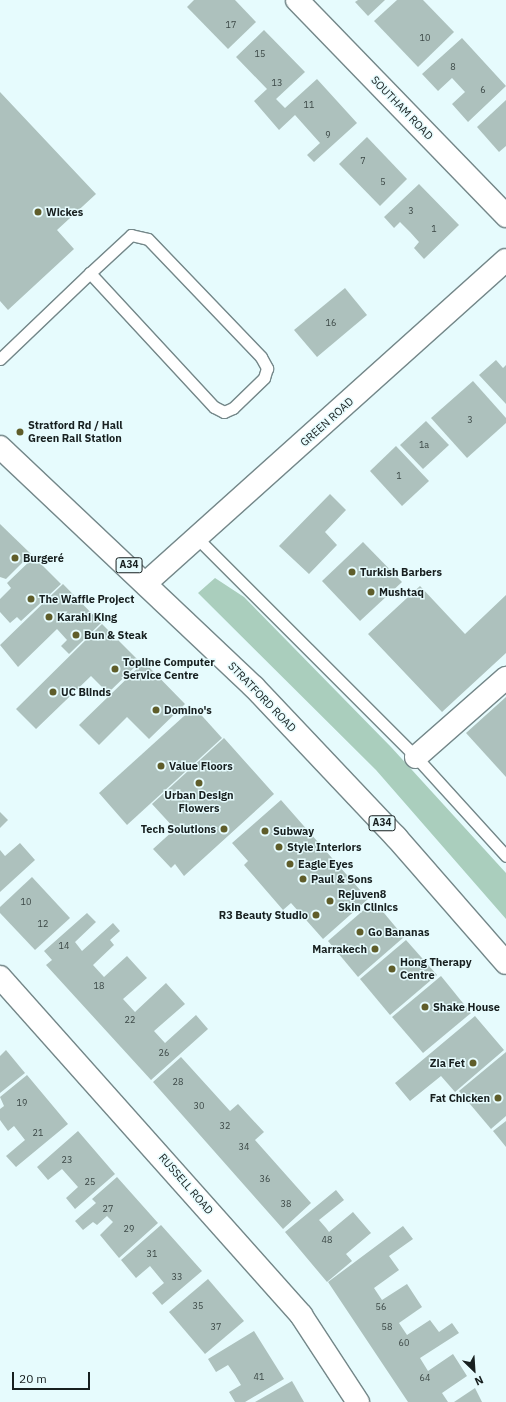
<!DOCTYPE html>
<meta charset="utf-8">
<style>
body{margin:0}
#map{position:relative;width:506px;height:1402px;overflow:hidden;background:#e6fbfd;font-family:"IBM Plex Sans",sans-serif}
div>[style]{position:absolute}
.green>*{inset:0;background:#aacebd}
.building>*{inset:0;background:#adc1bd}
.roads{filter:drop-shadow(1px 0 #748789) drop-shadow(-1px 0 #748789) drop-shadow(0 1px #748789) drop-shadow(0 -1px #748789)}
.service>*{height:11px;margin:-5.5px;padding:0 5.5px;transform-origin:5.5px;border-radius:5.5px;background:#fff}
.minor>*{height:22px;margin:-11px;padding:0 11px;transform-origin:11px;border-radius:11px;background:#fff}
.trunk>*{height:22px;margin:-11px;padding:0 11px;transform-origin:11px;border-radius:11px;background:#fff}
.dots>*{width:11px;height:11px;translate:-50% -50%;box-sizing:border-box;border:2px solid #e6fbfd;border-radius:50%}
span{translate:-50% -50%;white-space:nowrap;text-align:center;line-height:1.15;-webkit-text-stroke:3px #e6fbfd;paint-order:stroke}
.number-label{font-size:9px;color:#3c4846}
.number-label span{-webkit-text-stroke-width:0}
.shield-label span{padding:1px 3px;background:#e6fbfd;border:1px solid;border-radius:3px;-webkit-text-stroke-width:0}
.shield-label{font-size:10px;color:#171f1f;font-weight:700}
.street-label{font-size:11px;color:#171f1f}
.poi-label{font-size:11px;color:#171f1f;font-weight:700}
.left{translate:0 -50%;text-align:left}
.right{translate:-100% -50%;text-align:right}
.north{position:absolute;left:454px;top:1350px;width:40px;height:40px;-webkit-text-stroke:3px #e6fbfd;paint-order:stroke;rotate:155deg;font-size:11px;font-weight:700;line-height:16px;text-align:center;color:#171f1f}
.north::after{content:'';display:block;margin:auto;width:14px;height:18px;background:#171f1f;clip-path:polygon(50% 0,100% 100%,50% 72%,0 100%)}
.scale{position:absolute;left:12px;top:1372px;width:78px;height:18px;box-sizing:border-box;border:2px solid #171f1f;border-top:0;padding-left:5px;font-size:12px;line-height:14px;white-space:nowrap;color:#171f1f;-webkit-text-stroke:3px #e6fbfd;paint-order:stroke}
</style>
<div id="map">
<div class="green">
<div style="clip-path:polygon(215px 578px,244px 597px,391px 747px,506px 873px,506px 919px,376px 770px,198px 593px)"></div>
</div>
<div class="building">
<div style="clip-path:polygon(194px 0,235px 0,256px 22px,228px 49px,187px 7px)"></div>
<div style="clip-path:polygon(358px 0,385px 0,368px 16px,355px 2px)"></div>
<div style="clip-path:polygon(397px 0,423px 0,454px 32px,418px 67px,374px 21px)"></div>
<div style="clip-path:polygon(264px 30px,305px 72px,276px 99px,285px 108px,317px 79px,357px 123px,314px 162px,307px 155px,320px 143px,295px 115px,279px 130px,254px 101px,267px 89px,236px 57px)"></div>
<div style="clip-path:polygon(462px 38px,506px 86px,468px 122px,452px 104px,465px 92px,452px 78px,438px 91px,422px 74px)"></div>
<div style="clip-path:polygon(0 92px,96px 194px,57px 230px,74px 249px,8px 310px,0 301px)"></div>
<div style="clip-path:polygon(506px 100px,506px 146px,499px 152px,477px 127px)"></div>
<div style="clip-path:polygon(367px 137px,407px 179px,380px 206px,339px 164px)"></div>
<div style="clip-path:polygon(419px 184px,459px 225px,424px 259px,414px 248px,419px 242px,410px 232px,400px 222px,394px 228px,384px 217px)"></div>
<div style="clip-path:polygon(345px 288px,367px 315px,317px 357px,294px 330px)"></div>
<div style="clip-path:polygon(496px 360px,503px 368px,506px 365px,506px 404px,479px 375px)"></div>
<div style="clip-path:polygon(473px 381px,506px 418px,506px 423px,467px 458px,431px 418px)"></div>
<div style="clip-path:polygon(426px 421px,449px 445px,423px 469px,400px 445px)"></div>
<div style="clip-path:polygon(396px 446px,429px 481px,402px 506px,370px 471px)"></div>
<div style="clip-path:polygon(330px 494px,346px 510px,325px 532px,337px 545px,309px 574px,279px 546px)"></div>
<div style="clip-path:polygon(0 524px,31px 554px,6px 579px,0 577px)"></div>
<div style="clip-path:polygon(363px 542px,402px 582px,360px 621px,322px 581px)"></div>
<div style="clip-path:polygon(34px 557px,61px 584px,21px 621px,17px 617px,10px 623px,0 612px,0 599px,11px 588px,7px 583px)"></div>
<div style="clip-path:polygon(63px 584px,101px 623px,69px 654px,61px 646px,67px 640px,57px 629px,18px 667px,0 645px)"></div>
<div style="clip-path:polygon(420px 586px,465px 634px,506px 595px,506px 653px,442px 712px,368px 634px)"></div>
<div style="clip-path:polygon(102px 624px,140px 662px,108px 693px,91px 676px,36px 729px,16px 709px)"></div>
<div style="clip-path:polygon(144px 662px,185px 704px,149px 739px,127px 717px,99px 745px,79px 725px)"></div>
<div style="clip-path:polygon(506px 697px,506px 777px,466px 733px)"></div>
<div style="clip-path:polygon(194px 707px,222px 738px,127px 825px,99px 793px)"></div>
<div style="clip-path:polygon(224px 738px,274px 794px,184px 876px,175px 864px,171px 868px,153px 849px,175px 829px,152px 804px)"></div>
<div style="clip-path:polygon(281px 800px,368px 899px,323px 939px,291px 903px,283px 910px,244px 865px,248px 861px,232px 843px)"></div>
<div style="clip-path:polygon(0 812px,8px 820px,0 828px)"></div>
<div style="clip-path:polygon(20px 843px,35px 860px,0 892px,0 850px,5px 856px)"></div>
<div style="clip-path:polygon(32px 877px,70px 918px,35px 950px,0 913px,0 907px)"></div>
<div style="clip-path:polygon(374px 901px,404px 937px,358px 977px,328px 941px)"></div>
<div style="clip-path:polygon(87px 913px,96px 922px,75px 942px,82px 951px,113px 923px,120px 931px,110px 940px,114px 945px,93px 965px,104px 977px,127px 956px,147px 978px,123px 999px,135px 1012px,166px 983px,185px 1004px,154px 1031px,165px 1043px,196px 1015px,208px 1029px,151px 1080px,46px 965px,52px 960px,44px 951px)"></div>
<div style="clip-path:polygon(406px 940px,437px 975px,390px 1015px,360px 979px)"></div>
<div style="clip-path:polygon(441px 976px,471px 1013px,423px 1053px,392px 1017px)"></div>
<div style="clip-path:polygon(475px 1016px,504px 1050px,455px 1092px,441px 1076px,410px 1101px,395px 1083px)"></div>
<div style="clip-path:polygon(6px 1050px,25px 1073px,0 1093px,0 1056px)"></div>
<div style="clip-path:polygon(506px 1052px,506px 1116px,491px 1129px,459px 1091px)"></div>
<div style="clip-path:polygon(181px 1057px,230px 1111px,238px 1104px,264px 1132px,255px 1140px,311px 1203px,283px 1229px,153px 1082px)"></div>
<div style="clip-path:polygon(27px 1075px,68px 1124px,16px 1167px,6px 1156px,25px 1140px,14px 1126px,8px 1131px,0 1120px,0 1109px,4px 1106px,0 1097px)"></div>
<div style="clip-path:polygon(506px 1121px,506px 1147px,493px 1131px)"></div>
<div style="clip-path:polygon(78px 1131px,115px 1174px,75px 1209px,66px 1198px,78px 1187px,62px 1169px,48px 1180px,37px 1167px)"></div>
<div style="clip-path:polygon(117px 1177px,158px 1223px,119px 1258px,100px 1235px,113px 1222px,107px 1216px,97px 1225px,93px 1222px,83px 1230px,75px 1221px,96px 1203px,92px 1199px)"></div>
<div style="clip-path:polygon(336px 1190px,344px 1200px,319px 1220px,326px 1228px,329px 1232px,353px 1212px,371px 1233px,346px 1254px,352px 1261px,327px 1282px,285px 1232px)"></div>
<div style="clip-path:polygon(161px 1225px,202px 1271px,162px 1305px,152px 1293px,164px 1283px,150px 1266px,136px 1278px,121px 1260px)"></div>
<div style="clip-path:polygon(403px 1226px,413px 1239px,389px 1256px,399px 1270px,374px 1288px,382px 1300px,407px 1284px,422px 1307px,399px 1323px,407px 1335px,430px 1320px,439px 1332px,452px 1323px,459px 1333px,420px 1358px,428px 1371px,453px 1354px,467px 1376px,442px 1393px,448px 1402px,408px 1402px,328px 1282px)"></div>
<div style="clip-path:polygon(208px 1279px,244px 1321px,205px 1354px,169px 1312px)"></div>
<div style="clip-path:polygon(254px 1331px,284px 1379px,245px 1402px,235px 1402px,229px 1392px,241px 1385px,235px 1375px,228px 1365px,216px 1372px,208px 1359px)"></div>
<div style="clip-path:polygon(292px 1381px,304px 1402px,255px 1402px)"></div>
<div style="clip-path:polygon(475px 1388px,482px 1402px,454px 1402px)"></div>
</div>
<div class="roads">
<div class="service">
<div style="left:0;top:359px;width:124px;rotate:-43.7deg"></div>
<div style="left:90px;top:273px;width:56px;rotate:-42.8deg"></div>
<div style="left:131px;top:235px;width:17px;rotate:13deg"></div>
<div style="left:148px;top:239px;width:163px;rotate:46.2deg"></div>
<div style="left:261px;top:357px;width:13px;rotate:61deg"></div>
<div style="left:267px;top:368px;width:10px;rotate:107deg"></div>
<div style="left:264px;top:378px;width:43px;rotate:135.9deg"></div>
<div style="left:233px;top:408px;width:10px;rotate:156deg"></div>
<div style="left:224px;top:412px;width:11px;rotate:-153deg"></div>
<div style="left:214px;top:407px;width:183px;rotate:-132.8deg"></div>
<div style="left:198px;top:539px;width:308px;rotate:45deg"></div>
<div style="left:416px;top:757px;width:134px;rotate:47.7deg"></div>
</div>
<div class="minor">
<div style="left:297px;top:0;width:301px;rotate:45.9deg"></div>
<div style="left:147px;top:582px;width:482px;rotate:-41.9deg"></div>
<div style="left:416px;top:757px;width:120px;rotate:-41.3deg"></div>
<div style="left:0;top:977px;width:453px;rotate:48.3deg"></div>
<div style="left:301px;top:1315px;width:104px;rotate:56.8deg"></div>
</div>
<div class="trunk">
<div style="left:0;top:447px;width:349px;rotate:43.4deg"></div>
<div style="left:254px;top:687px;width:207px;rotate:46.6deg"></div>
<div style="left:396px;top:837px;width:167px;rotate:48.9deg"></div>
</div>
</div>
<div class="dots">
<div style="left:38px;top:212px;background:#5f5d2a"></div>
<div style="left:20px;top:432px;background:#5f5d2a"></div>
<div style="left:15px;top:558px;background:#5f5d2a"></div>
<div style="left:352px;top:572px;background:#5f5d2a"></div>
<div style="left:371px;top:592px;background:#5f5d2a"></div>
<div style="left:31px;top:599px;background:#5f5d2a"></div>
<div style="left:49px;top:617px;background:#5f5d2a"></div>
<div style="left:76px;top:635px;background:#5f5d2a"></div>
<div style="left:115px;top:669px;background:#5f5d2a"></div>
<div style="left:53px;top:692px;background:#5f5d2a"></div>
<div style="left:156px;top:710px;background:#5f5d2a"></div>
<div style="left:161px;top:766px;background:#5f5d2a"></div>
<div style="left:199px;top:783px;background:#5f5d2a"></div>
<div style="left:224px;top:829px;background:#5f5d2a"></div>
<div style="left:265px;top:831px;background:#5f5d2a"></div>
<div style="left:279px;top:847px;background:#5f5d2a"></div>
<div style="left:290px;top:864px;background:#5f5d2a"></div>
<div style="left:303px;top:879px;background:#5f5d2a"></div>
<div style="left:330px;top:901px;background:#5f5d2a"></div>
<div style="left:316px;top:915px;background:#5f5d2a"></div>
<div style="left:360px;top:932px;background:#5f5d2a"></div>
<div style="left:375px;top:949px;background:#5f5d2a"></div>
<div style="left:392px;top:969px;background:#5f5d2a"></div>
<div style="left:425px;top:1007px;background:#5f5d2a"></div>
<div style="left:473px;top:1063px;background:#5f5d2a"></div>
<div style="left:498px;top:1098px;background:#5f5d2a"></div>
</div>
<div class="number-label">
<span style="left:231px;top:25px">17</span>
<span style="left:425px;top:38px">10</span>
<span style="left:260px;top:54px">15</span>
<span style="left:453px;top:67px">8</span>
<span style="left:277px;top:83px">13</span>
<span style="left:483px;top:90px">6</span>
<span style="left:309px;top:105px">11</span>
<span style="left:328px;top:135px">9</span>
<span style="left:363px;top:161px">7</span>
<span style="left:383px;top:182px">5</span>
<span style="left:411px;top:211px">3</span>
<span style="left:434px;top:229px">1</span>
<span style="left:331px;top:323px">16</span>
<span style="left:470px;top:420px">3</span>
<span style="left:424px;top:445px">1a</span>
<span style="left:399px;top:476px">1</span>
<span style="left:26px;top:902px">10</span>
<span style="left:43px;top:924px">12</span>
<span style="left:64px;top:946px">14</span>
<span style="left:99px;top:986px">18</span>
<span style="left:130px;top:1020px">22</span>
<span style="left:164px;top:1053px">26</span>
<span style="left:178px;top:1082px">28</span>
<span style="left:22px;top:1103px">19</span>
<span style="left:199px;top:1106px">30</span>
<span style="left:225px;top:1126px">32</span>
<span style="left:38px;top:1133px">21</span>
<span style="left:244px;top:1147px">34</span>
<span style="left:67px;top:1160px">23</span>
<span style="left:265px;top:1179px">36</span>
<span style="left:90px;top:1182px">25</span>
<span style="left:286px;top:1204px">38</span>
<span style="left:108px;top:1209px">27</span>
<span style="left:129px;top:1229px">29</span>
<span style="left:327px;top:1240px">48</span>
<span style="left:152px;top:1254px">31</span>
<span style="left:177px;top:1277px">33</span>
<span style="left:198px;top:1306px">35</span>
<span style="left:381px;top:1307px">56</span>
<span style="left:216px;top:1327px">37</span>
<span style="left:387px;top:1327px">58</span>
<span style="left:404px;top:1343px">60</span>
<span style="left:259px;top:1377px">41</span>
<span style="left:425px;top:1378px">64</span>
</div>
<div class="shield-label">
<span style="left:129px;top:565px">A34</span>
<span style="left:382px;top:823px">A34</span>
</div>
<div class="street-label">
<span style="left:402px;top:108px;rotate:46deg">SOUTHAM ROAD</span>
<span style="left:327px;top:422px;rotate:-42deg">GREEN ROAD</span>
<span style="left:262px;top:697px;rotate:46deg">STRATFORD ROAD</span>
<span style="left:186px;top:1184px;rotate:49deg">RUSSELL ROAD</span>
</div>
<div class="poi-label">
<span class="left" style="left:46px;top:212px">Wickes</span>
<span class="left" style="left:28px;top:432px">Stratford Rd / Hall<br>Green Rail Station</span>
<span class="left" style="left:23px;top:558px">Burgeré</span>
<span class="left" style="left:360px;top:572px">Turkish Barbers</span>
<span class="left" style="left:379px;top:592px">Mushtaq</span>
<span class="left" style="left:39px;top:599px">The Waffle Project</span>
<span class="left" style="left:57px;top:617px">Karahi King</span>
<span class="left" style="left:84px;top:635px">Bun &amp; Steak</span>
<span class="left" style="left:123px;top:669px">Topline Computer<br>Service Centre</span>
<span class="left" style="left:61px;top:692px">UC Blinds</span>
<span class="left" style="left:164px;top:710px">Domino's</span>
<span class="left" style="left:169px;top:766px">Value Floors</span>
<span style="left:199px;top:802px">Urban Design<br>Flowers</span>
<span class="right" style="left:216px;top:829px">Tech Solutions</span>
<span class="left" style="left:273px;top:831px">Subway</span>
<span class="left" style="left:287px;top:847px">Style Interiors</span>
<span class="left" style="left:298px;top:864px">Eagle Eyes</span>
<span class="left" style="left:311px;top:879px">Paul &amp; Sons</span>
<span class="left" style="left:338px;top:901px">Rejuven8<br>Skin Clinics</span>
<span class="right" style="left:308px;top:915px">R3 Beauty Studio</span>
<span class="left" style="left:368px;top:932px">Go Bananas</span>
<span class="right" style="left:367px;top:949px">Marrakech</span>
<span class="left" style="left:400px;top:969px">Hong Therapy<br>Centre</span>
<span class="left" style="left:433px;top:1007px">Shake House</span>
<span class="right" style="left:465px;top:1063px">Zia Fet</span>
<span class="right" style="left:490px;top:1098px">Fat Chicken</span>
</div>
<div class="north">N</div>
<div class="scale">20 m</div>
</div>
